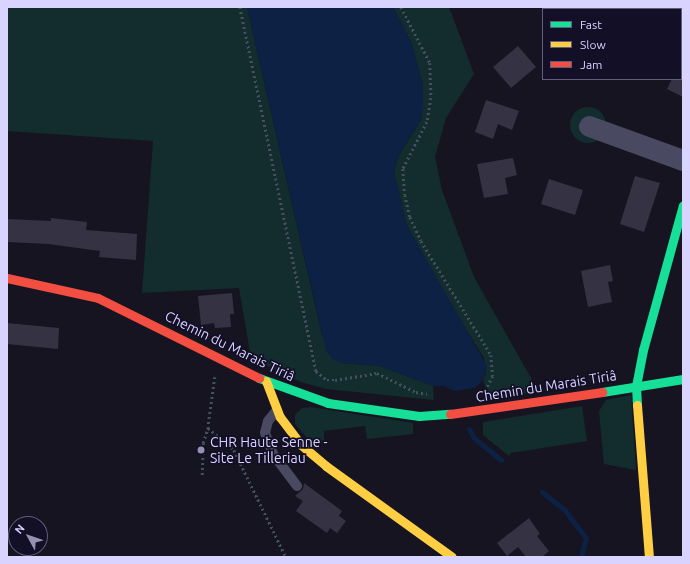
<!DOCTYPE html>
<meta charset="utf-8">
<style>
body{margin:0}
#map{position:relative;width:690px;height:564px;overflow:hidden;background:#161421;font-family:Ubuntu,sans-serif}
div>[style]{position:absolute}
.green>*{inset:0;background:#132c2d}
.round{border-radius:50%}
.water>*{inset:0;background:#0d2144}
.stream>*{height:5px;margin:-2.5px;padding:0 2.5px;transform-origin:2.5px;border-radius:2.5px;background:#0d2144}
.building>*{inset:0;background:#343243}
.path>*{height:2.5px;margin-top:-1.25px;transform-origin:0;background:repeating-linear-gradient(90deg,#44505f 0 2px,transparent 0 5px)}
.lane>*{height:10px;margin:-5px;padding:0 5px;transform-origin:5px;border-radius:5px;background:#4a4962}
.street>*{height:21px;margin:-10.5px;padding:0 10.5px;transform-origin:10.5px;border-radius:10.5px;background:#4a4962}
.fast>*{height:9px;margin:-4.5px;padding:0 4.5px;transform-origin:4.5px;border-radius:4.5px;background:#16e098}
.slow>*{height:9px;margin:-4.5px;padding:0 4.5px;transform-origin:4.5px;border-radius:4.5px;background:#ffcf43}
.jam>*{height:9px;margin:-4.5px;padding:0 4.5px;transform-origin:4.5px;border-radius:4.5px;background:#f24e42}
.dots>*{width:11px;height:11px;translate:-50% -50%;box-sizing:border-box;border:2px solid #130f26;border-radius:50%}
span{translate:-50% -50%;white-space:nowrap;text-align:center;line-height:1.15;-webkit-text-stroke:3.5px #130f26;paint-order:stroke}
.street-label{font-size:14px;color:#d9d4ff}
.poi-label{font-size:14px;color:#d9d4ff}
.left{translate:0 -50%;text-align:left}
.frame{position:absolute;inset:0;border:8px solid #d9d4ff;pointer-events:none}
.legend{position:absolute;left:542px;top:8px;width:140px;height:72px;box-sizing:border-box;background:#130f26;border:1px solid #625e7d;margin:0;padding:5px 7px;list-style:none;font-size:12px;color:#d9d4ff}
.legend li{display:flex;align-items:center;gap:8px;height:20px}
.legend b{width:20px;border:1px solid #625e7d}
.north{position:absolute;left:8px;top:516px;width:40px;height:40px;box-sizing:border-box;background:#130f26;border:1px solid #625e7d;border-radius:50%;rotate:310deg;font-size:11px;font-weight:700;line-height:16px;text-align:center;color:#d9d4ff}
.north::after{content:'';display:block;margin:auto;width:14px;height:18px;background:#9591b1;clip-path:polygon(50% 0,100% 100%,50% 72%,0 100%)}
</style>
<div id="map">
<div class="green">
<div style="clip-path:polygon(7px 7px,247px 7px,322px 335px,343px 363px,380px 366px,433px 386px,434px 400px,326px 389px,301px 382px,251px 358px,239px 288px,142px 293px,153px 141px,7px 131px)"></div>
<div style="clip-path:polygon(393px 7px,449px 7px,474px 74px,446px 118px,435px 157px,442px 190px,474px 277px,539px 392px,489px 398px,483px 380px,486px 373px,484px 358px,452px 307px,406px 224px,394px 171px,399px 155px,421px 120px,423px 86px,412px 44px)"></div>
<div class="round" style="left:570px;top:107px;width:36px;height:36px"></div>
<div style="clip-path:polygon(631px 395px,636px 470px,604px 464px,599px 411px,606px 400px)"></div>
<div style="clip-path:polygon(582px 406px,587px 441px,511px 453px,509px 456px,483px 435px,483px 422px)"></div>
<div style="clip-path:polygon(310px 407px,413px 423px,413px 434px,367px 439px,365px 426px,324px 431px,324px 443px,313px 445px,295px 424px,295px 415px,302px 408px)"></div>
</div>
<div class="water">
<div style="clip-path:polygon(247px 7px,393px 7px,412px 44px,423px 86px,423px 105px,421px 120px,399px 155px,394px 171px,406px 224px,487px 366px,483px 380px,475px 388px,454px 391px,444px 386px,433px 386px,380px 366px,343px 363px,333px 359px,326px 351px)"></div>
</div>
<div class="stream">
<div style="left:469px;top:429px;width:10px;rotate:61deg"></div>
<div style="left:474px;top:438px;width:35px;rotate:39deg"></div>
<div style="left:542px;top:492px;width:28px;rotate:38deg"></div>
<div style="left:564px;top:509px;width:36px;rotate:53deg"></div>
<div style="left:586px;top:538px;width:20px;rotate:105deg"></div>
</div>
<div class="building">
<div style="clip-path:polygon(518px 46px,536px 67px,511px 88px,493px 67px)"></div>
<div style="clip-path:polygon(672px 79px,683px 79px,683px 97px,667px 89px)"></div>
<div style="clip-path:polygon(486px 100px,519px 111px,512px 130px,498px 124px,493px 139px,475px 132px)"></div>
<div style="clip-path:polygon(513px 158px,517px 175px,505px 178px,508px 194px,484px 198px,477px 164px)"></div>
<div style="clip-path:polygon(635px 176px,660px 183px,644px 232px,620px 224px)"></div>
<div style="clip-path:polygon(549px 179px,583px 190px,575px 215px,541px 204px)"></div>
<div style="clip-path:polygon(51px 218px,87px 222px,86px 230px,137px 234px,136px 260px,99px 257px,100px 251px,48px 244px,7px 242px,7px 219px,51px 221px)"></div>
<div style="clip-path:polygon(610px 265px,613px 281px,608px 282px,612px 302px,588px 307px,581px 271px)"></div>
<div style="clip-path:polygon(232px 293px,234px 314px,230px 314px,231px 327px,215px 328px,214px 323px,201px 325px,198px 296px)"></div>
<div style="clip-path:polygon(7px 323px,59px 328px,58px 349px,7px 344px)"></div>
<div style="clip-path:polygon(304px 483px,342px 511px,339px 516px,346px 521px,337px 533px,330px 528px,327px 533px,296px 511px,303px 501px,295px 496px,303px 489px)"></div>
<div style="clip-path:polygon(529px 518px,540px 534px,537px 536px,549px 551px,542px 557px,526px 557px,518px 547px,507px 556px,497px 543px)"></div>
</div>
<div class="path">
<div style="left:240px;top:7px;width:372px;rotate:78.2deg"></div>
<div style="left:316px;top:371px;width:14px;rotate:39deg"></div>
<div style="left:327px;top:380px;width:8px"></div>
<div style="left:335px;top:380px;width:43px;rotate:-9.5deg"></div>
<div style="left:377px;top:373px;width:43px;rotate:26deg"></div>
<div style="left:416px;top:392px;width:11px;rotate:10deg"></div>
<div style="left:401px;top:7px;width:63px;rotate:62.6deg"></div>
<div style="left:430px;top:63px;width:35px;rotate:88deg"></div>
<div style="left:431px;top:98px;width:24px;rotate:99deg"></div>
<div style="left:427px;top:122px;width:53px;rotate:117.1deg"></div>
<div style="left:403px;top:169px;width:26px;rotate:86deg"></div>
<div style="left:405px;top:195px;width:23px;rotate:77deg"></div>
<div style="left:410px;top:217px;width:26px;rotate:65deg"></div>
<div style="left:421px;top:241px;width:134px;rotate:58.4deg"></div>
<div style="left:491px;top:355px;width:21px;rotate:85deg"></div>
<div style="left:493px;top:376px;width:16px;rotate:117deg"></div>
<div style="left:215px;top:377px;width:51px;rotate:97.8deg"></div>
<div style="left:208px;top:428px;width:34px;rotate:40deg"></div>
<div style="left:234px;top:450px;width:119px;rotate:64.1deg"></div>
<div style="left:202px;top:475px;width:32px;rotate:-88deg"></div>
<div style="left:203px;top:443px;width:16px;rotate:-72deg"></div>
</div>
<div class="lane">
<div style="left:277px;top:410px;width:14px;rotate:129deg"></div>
<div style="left:268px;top:421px;width:12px;rotate:104deg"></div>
<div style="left:265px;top:433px;width:22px;rotate:69deg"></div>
<div style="left:273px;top:454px;width:40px;rotate:53deg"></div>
</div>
<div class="street">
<div style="left:589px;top:126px;width:100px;rotate:19.9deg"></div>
</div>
<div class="fast">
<div style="left:259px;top:378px;width:73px;rotate:19.9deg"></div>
<div style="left:328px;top:403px;width:92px;rotate:8.1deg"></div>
<div style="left:419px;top:416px;width:31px;rotate:-4deg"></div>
<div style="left:602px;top:392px;width:82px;rotate:-9.1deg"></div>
<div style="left:637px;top:405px;width:19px;rotate:-93deg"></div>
<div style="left:636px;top:386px;width:37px;rotate:-79deg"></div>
<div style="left:643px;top:350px;width:150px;rotate:-74.6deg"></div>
</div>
<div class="slow">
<div style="left:266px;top:381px;width:39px;rotate:69deg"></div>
<div style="left:280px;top:417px;width:34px;rotate:53deg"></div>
<div style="left:300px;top:444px;width:34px;rotate:40deg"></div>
<div style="left:326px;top:466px;width:155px;rotate:35.8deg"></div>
<div style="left:637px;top:405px;width:152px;rotate:85.5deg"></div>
</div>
<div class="jam">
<div style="left:7px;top:278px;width:93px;rotate:12.4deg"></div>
<div style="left:98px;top:298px;width:180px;rotate:26.4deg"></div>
<div style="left:450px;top:414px;width:154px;rotate:-8.2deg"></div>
</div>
<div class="dots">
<div style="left:201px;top:450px;background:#9591b1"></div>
</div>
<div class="street-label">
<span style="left:230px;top:346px;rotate:26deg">Chemin du Marais Tiriâ</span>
<span style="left:546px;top:386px;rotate:-9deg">Chemin du Marais Tiriâ</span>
</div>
<div class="poi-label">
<span class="left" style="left:210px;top:450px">CHR Haute Senne -<br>Site Le Tilleriau</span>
</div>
<div class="frame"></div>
<ul class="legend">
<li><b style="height:5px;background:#16e098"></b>Fast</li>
<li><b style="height:5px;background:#ffcf43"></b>Slow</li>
<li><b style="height:5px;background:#f24e42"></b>Jam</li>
</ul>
<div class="north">N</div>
</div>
